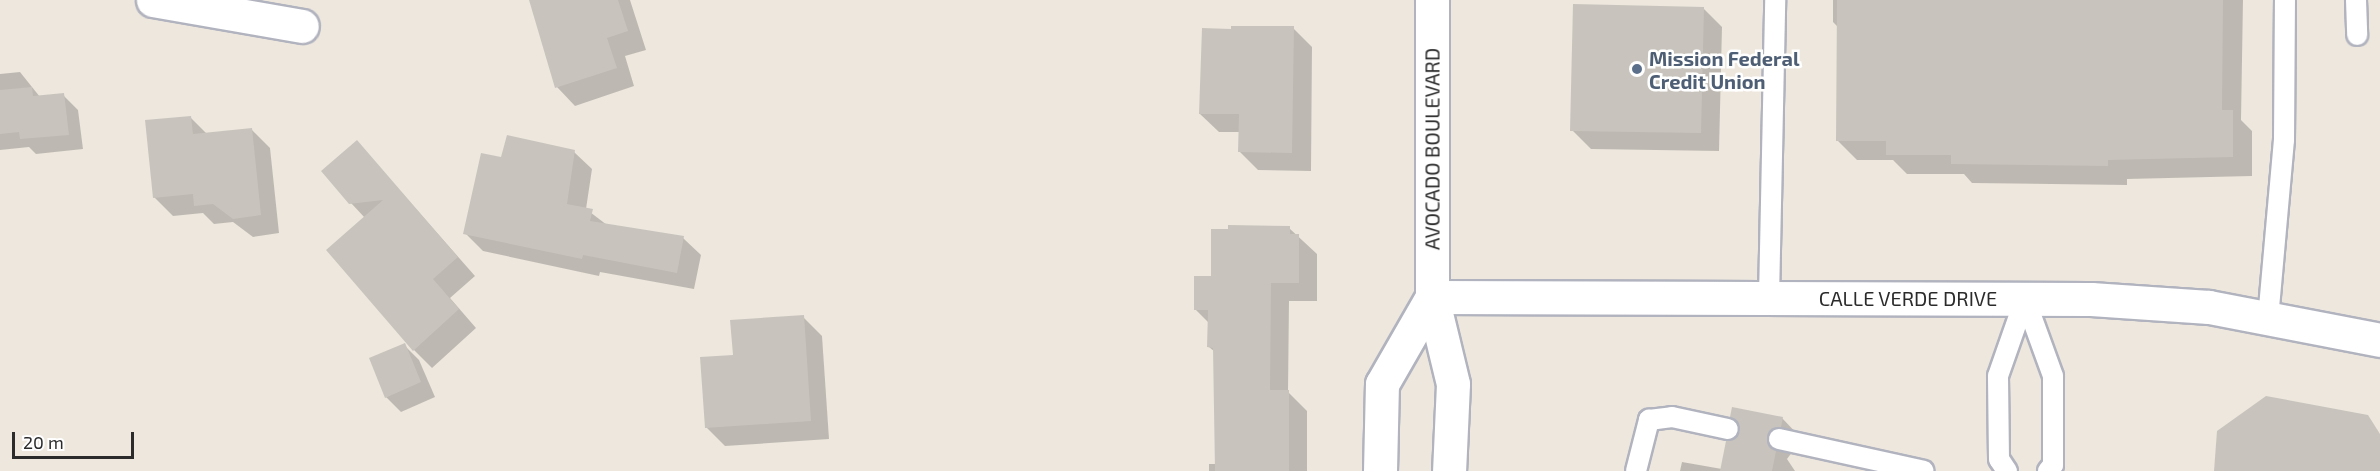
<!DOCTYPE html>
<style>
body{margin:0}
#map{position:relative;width:2380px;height:471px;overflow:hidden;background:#ede7de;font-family:"Exo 2",sans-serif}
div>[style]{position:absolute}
.shadow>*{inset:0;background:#0003}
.building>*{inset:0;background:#c8c4bd}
.roads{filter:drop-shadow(2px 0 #b1b3be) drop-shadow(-2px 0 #b1b3be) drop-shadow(0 2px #b1b3be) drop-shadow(0 -2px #b1b3be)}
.service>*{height:20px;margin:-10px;padding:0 10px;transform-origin:10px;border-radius:10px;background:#fff}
.minor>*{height:33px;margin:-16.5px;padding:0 16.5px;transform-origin:16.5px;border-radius:16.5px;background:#fff}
.secondary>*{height:33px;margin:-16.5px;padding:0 16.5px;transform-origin:16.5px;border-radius:16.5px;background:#fff}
.dots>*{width:16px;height:16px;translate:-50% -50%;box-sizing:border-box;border:3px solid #fff;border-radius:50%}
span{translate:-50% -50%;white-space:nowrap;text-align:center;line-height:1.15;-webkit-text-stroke:5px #fff;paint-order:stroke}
.service-label{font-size:20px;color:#4e5e75;font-weight:700}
.left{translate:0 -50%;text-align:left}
.street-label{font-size:20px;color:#2b2b2b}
.scale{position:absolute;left:12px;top:432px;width:122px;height:27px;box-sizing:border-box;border:3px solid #2b2b2b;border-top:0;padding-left:8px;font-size:18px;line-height:21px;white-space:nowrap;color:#2b2b2b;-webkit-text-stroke:4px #fff;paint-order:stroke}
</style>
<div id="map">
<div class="shadow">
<div style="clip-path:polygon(530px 0,630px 0,646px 50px,625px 56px,634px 86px,575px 106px,557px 87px)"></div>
<div style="clip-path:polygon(1833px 0,2243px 0,2241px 120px,2252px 131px,2252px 176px,2127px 179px,2127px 185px,1972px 183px,1964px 174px,1907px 174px,1893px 160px,1857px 160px,1837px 140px,1838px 27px,1833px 22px)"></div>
<div style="clip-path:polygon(1703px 8px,1722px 27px,1719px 151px,1591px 149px,1572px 130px)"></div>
<div style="clip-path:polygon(1293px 28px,1312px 47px,1311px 171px,1258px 170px,1240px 152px,1240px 132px,1219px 132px,1200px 114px)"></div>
<div style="clip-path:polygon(20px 72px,40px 97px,63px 95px,78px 110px,83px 149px,36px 154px,29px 147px,0 150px,0 74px)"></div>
<div style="clip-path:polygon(190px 117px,207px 134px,251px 129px,270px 148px,279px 233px,253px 237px,233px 222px,214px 224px,203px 213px,173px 216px,154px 197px)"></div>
<div style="clip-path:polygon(357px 142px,475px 276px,450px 298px,476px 328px,432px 368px,414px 350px,365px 218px,351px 203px)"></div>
<div style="clip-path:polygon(574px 152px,592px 169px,586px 209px,607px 225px,683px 238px,701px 255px,694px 289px,600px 272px,599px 276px,483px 251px,465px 233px,503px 159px)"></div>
<div style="clip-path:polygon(1289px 228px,1317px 254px,1317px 301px,1289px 301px,1288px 392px,1307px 411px,1307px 471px,1209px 471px,1209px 464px,1216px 464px,1215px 352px,1209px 347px,1209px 323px,1195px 309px,1212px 278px)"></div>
<div style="clip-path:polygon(803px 317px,822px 336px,829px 439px,725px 446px,706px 427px)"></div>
<div style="clip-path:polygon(404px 345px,419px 360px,435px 397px,401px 412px,386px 397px)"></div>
<div style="clip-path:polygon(1782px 418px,1802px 439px,1787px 459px,1795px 471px,1680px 471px,1682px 462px,1722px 469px)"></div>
</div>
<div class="building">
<div style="clip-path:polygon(529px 0,618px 0,628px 31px,607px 38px,617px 68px,555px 88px)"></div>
<div style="clip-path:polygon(1837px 0,2223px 0,2222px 110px,2233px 110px,2233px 157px,2108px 160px,2108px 166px,1951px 164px,1951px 155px,1886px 155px,1886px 141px,1836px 141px)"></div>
<div style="clip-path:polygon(1573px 4px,1704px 7px,1701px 133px,1570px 131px)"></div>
<div style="clip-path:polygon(1231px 26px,1294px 26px,1292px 153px,1238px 152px,1239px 114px,1199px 114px,1202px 28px,1231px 29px)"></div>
<div style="clip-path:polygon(32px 87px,33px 96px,64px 93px,69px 135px,20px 139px,19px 132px,0 134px,0 90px)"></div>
<div style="clip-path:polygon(191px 116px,193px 134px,252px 128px,261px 215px,233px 219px,213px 204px,194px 206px,193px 194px,153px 198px,145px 120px)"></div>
<div style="clip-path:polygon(507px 135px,575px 150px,567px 204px,593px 209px,590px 221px,684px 236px,677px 273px,583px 255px,582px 259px,463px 234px,481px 153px,501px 157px)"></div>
<div style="clip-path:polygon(357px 140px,458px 257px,433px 279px,459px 309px,413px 351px,326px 250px,383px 200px,349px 204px,321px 171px)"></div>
<div style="clip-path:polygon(1228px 225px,1290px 226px,1290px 234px,1299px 234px,1299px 283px,1271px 283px,1270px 390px,1289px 390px,1289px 471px,1215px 471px,1213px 348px,1207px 347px,1208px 310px,1194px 310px,1194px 276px,1211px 276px,1211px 229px,1228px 229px)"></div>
<div style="clip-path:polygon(804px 315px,811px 421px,705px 428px,700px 357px,733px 355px,730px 320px)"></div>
<div style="clip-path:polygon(405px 343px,421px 382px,385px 398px,369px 358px)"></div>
<div style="clip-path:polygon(2266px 396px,2368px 415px,2380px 434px,2380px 471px,2214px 471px,2217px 431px)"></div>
<div style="clip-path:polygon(1732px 407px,1783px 417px,1781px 427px,1771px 431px,1767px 437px,1776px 451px,1772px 471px,1720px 471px,1726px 441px,1736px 437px,1740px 431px,1736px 421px,1730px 417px)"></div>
</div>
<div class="roads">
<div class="service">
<div style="left:2356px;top:0;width:35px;rotate:88deg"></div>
<div style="left:1769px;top:298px;width:298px;rotate:-88.8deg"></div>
<div style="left:2025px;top:299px;width:82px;rotate:70deg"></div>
<div style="left:2053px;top:376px;width:89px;rotate:90deg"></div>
<div style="left:2053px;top:465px;width:8px;rotate:130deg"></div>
<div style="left:2268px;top:319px;width:180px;rotate:-84.9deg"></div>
<div style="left:2284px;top:140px;width:140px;rotate:-89.6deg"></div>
<div style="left:1779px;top:439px;width:148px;rotate:12.4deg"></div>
<div style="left:1636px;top:471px;width:53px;rotate:-75.7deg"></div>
<div style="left:1649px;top:420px;width:23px;rotate:-7deg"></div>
<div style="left:1672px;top:417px;width:57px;rotate:12.1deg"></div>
<div style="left:2007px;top:471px;width:14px;rotate:-124deg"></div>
<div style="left:1999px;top:459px;width:83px;rotate:-90.7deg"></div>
<div style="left:1998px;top:376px;width:82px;rotate:-70.7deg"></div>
</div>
<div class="minor">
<div style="left:153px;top:0;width:151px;rotate:9.9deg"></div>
</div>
<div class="secondary">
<div style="left:1432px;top:0;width:297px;rotate:90deg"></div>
<div style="left:1432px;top:297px;width:89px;rotate:76.4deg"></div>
<div style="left:1453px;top:384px;width:87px;rotate:92.6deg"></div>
<div style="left:1432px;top:297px;width:659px;rotate:0.17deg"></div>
<div style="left:2091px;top:299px;width:118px;rotate:3.9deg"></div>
<div style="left:2209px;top:307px;width:174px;rotate:10.9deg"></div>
<div style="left:1380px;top:471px;width:87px;rotate:-88.7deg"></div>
<div style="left:1382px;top:384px;width:100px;rotate:-60.1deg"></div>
</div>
</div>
<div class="dots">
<div style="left:1637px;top:69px;background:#5c6f8a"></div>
</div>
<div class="service-label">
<span class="left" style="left:1649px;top:70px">Mission Federal<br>Credit Union</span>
</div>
<div class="street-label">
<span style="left:1432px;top:149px;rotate:-90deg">AVOCADO BOULEVARD</span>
<span style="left:1908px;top:298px">CALLE VERDE DRIVE</span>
</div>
<div class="scale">20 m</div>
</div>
